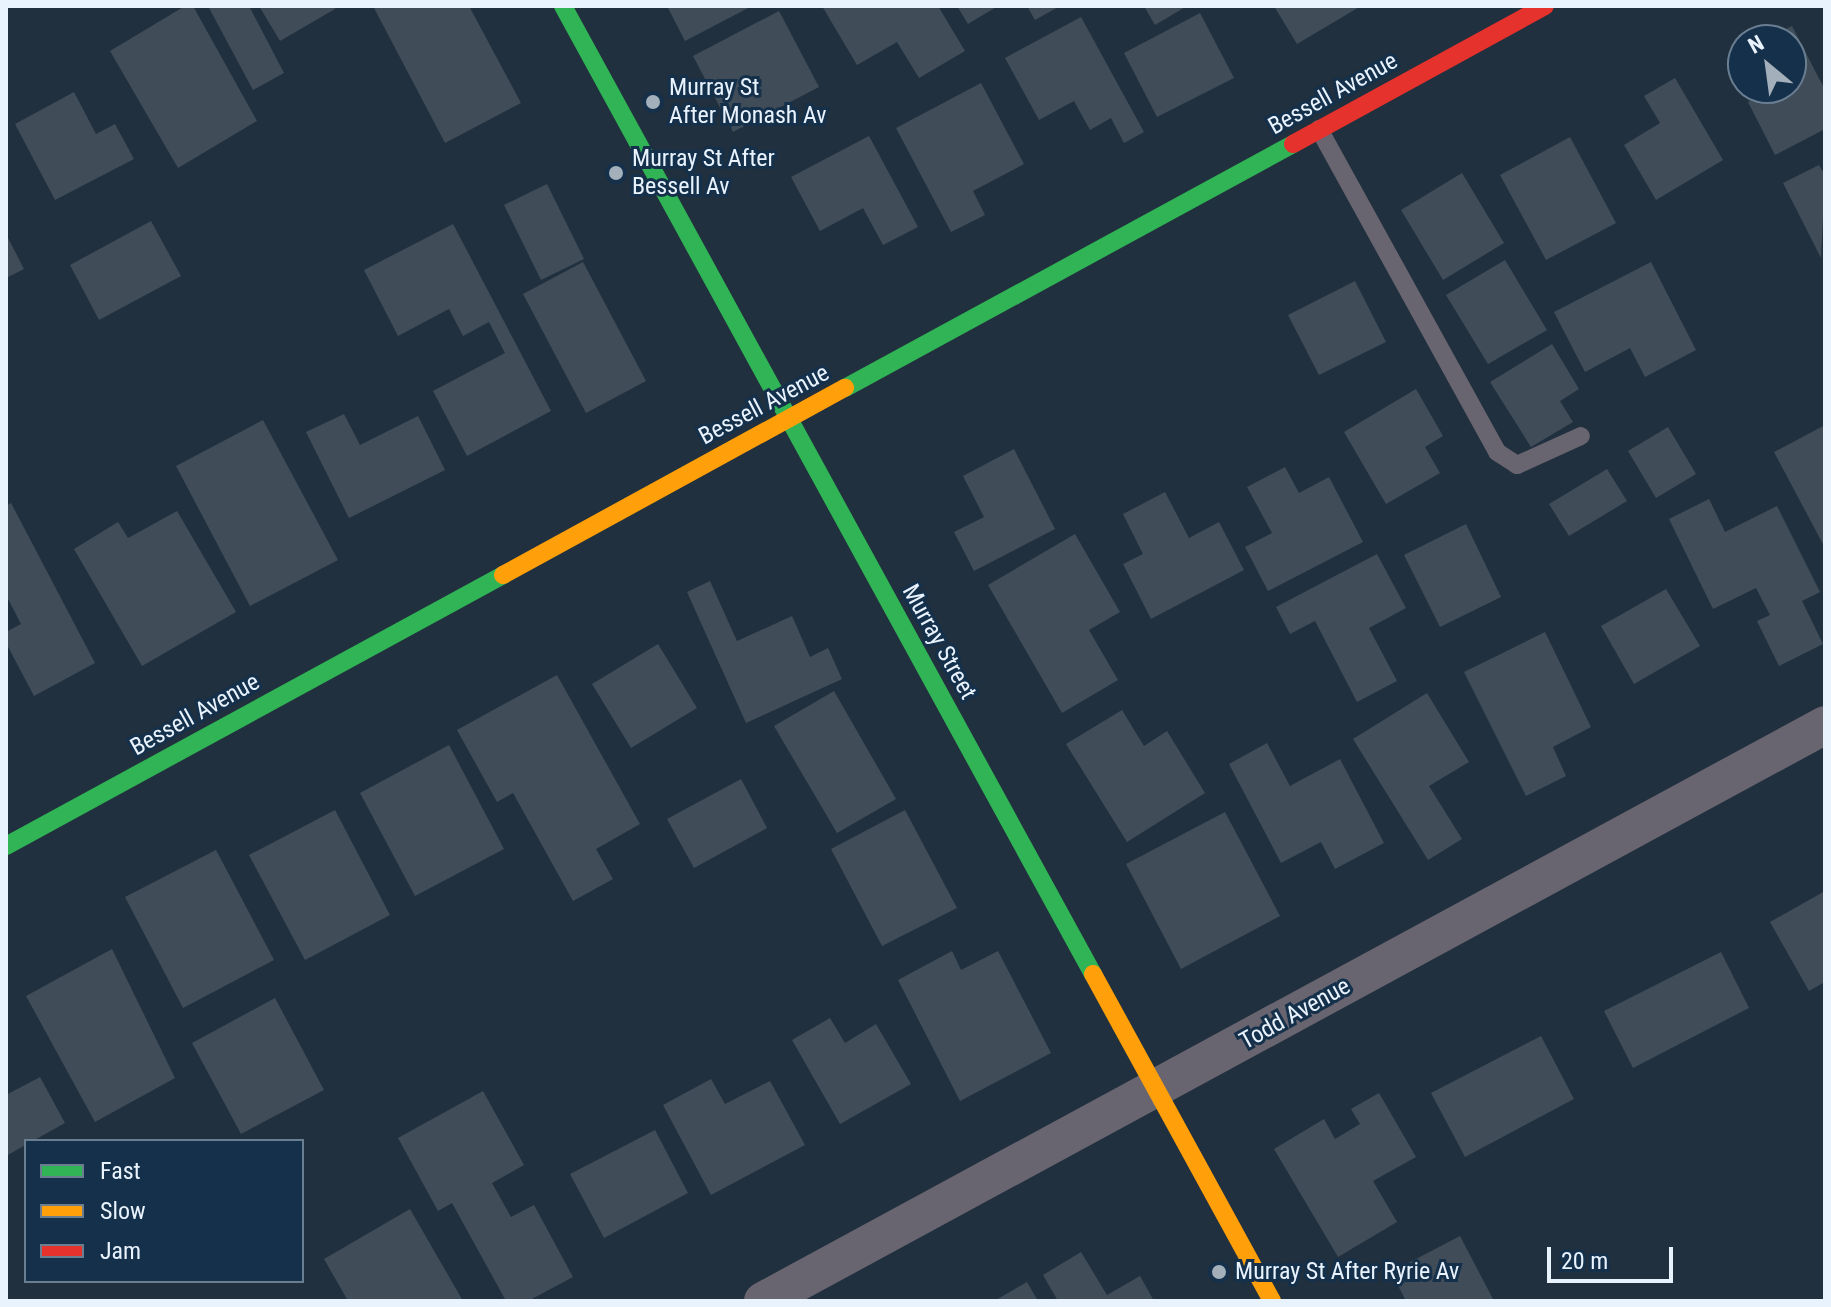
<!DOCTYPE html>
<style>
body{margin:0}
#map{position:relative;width:1831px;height:1307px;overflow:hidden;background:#21303e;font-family:"Roboto Condensed",sans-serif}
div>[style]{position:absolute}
.building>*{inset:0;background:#404c58}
.lane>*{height:18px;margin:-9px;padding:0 9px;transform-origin:9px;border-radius:9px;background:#686570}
.street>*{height:38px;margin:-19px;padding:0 19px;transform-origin:19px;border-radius:19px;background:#686570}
.fast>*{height:18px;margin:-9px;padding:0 9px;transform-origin:9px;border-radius:9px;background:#30b455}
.slow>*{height:18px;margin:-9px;padding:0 9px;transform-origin:9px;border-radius:9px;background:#ff9f0a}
.jam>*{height:18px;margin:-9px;padding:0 9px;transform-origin:9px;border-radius:9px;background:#e5322d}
.dots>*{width:22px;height:22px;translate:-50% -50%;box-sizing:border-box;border:4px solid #15304a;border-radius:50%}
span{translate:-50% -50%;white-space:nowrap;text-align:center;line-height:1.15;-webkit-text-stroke:6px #15304a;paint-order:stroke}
.poi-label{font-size:24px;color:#e9f3fe}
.left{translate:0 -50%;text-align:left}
.street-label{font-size:24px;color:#e9f3fe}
.frame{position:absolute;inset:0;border:8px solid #e9f3fe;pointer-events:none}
.legend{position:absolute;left:24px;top:1139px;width:280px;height:144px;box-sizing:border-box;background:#15304a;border:2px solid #6a7e92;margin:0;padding:10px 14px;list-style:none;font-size:24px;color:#e9f3fe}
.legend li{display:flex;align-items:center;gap:16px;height:40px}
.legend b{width:40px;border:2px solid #6a7e92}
.north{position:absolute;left:1727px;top:24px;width:80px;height:80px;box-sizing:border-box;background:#15304a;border:2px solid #6a7e92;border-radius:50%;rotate:331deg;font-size:22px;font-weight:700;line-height:32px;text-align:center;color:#e9f3fe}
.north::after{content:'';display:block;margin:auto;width:28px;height:36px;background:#a3afbb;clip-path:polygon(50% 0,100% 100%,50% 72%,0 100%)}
.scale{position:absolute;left:1547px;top:1247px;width:126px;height:36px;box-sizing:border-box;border:4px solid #e9f3fe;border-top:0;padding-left:10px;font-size:24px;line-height:28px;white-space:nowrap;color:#e9f3fe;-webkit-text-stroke:6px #15304a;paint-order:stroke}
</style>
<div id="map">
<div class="building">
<div style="clip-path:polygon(185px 6px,193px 6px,257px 121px,178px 168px,110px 51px)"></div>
<div style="clip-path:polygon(208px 6px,249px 6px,284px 73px,253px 90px)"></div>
<div style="clip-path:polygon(259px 6px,334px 6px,335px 9px,280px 41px)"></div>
<div style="clip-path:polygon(373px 6px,469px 6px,521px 103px,445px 143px)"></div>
<div style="clip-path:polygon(667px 6px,752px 6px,685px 41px)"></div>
<div style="clip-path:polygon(822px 6px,938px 6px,965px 51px,919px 78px,897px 42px,857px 65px)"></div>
<div style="clip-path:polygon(957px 6px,998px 6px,968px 24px)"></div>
<div style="clip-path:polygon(1027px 6px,1060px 6px,1035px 20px)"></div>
<div style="clip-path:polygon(1144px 6px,1187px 6px,1155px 25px)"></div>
<div style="clip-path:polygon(1274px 6px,1361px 6px,1297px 44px)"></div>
<div style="clip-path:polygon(779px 11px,819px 87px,733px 132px,693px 56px)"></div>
<div style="clip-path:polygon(1200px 13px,1234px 78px,1157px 117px,1124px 53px)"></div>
<div style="clip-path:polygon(1081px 17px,1144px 132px,1124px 143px,1111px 118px,1090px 130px,1074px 101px,1039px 120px,1005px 58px)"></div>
<div style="clip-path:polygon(1792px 26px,1825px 90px,1825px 129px,1775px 155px,1748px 102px,1762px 94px,1759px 88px,1791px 88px,1791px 40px,1764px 40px)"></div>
<div style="clip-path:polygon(1675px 78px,1723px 160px,1656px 200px,1624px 145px,1660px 123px,1644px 96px)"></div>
<div style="clip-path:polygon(981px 83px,1024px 164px,973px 191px,985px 215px,951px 232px,896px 128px)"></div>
<div style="clip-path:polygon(74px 92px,96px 134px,115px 124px,134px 159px,55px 200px,15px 124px)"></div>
<div style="clip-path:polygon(869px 136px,918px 227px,883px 245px,863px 208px,820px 231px,791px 177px)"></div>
<div style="clip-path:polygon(1570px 137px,1616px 223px,1546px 260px,1500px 175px)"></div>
<div style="clip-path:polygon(1819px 165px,1825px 175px,1821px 258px,1783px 183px)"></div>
<div style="clip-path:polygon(1462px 173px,1504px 243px,1443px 280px,1401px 210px)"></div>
<div style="clip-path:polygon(547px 184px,584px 259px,541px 280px,504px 205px)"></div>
<div style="clip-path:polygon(151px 221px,181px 276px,99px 320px,70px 265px)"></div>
<div style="clip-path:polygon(453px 224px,551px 411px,467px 456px,433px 391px,505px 353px,489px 322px,463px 336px,449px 309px,398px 336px,364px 270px)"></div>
<div style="clip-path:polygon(6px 234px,24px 269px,6px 278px)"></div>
<div style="clip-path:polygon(1505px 260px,1547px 330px,1488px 364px,1446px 295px)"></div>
<div style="clip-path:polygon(583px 262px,646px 381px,586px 413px,523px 294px)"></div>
<div style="clip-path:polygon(1651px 262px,1696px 350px,1645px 377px,1630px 348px,1585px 372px,1554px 312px)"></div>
<div style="clip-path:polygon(1355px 281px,1386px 342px,1319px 375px,1288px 315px)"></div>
<div style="clip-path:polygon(1552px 344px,1579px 389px,1560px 401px,1573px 422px,1531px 447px,1490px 382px)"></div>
<div style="clip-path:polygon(1416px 389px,1443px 436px,1425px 447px,1440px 473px,1386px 504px,1344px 432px)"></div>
<div style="clip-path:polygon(344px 414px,360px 445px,418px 416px,445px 470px,349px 518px,306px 432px)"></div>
<div style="clip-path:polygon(263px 420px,338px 560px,250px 606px,176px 466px)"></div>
<div style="clip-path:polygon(1825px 425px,1825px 548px,1774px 452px)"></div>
<div style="clip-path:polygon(1668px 427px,1696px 474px,1656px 498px,1628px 451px)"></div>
<div style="clip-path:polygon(1014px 449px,1055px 529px,974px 571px,954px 532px,984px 517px,963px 476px)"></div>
<div style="clip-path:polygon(1285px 467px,1299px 493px,1329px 477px,1363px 542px,1268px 591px,1245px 547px,1272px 533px,1247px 487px)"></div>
<div style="clip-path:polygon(1607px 469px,1627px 501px,1569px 536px,1549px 504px)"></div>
<div style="clip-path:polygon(1165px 492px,1189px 538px,1219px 522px,1244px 570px,1151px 619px,1123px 564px,1143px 554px,1123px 514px)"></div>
<div style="clip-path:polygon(1709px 499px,1725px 532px,1777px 506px,1820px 592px,1802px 601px,1823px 644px,1779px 666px,1757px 621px,1770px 615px,1756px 588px,1713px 609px,1669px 519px)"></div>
<div style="clip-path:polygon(11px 503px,95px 663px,34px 696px,6px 643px,6px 632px,21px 624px,6px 595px,6px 506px)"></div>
<div style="clip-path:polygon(177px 511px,236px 612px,142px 666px,74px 549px,118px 522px,128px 538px)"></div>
<div style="clip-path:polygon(1466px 524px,1501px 597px,1440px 627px,1404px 555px)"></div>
<div style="clip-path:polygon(1075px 534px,1120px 612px,1089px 630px,1118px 680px,1062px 713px,988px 585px)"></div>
<div style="clip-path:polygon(1377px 554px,1406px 608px,1369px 628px,1397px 681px,1357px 702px,1315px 621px,1290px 634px,1276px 607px)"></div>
<div style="clip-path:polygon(710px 581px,737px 641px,792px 616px,810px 657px,828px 648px,842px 679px,746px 723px,687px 592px)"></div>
<div style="clip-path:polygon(1666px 589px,1700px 646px,1634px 684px,1601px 626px)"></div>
<div style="clip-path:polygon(1545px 632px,1591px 727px,1553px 747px,1566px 776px,1526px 796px,1464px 672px)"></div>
<div style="clip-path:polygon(658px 644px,697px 708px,631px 748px,592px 684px)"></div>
<div style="clip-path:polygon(557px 675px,640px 824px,596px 849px,613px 879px,573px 901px,513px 793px,497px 802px,457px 730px)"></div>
<div style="clip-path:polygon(834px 691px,896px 799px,837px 833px,774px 726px)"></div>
<div style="clip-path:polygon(1427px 693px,1469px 762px,1429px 786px,1462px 839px,1428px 860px,1353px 739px)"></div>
<div style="clip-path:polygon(1122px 710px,1144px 746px,1167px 731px,1205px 793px,1127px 842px,1066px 744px)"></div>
<div style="clip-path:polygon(1267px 743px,1290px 786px,1340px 759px,1384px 843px,1335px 869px,1321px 842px,1281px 863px,1229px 764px)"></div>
<div style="clip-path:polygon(449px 745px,504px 849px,415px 896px,360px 793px)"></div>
<div style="clip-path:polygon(741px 779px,767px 828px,694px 868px,667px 819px)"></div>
<div style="clip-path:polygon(335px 810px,390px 915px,305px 960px,249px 855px)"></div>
<div style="clip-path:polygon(905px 810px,957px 908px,882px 946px,831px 849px)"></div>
<div style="clip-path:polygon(1225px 812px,1280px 916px,1181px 969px,1126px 864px)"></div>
<div style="clip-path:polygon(216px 850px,274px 960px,183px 1008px,125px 897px)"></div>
<div style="clip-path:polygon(1825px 891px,1825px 982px,1809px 991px,1770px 922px)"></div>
<div style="clip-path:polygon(112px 949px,175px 1078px,95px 1122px,26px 996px)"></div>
<div style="clip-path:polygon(952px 951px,961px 970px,998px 951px,1051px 1053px,960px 1101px,898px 980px)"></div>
<div style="clip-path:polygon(1721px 952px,1749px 1008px,1633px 1068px,1604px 1011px)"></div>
<div style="clip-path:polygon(275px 998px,324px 1090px,241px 1134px,192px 1043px)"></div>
<div style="clip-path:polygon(830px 1018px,845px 1043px,876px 1024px,911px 1084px,840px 1124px,792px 1040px)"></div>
<div style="clip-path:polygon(1541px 1036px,1574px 1099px,1465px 1157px,1431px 1093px)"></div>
<div style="clip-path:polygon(40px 1077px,65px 1123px,6px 1156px,6px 1095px)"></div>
<div style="clip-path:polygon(711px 1079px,725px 1104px,770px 1081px,805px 1145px,711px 1195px,663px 1105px)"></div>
<div style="clip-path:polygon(483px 1091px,524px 1165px,492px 1183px,511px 1217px,534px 1205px,573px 1277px,528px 1301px,506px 1301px,452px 1203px,438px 1211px,398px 1138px)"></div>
<div style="clip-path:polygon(1379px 1093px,1416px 1157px,1373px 1181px,1397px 1222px,1338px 1257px,1274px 1149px,1324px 1119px,1335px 1139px,1360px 1124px,1351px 1109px)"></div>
<div style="clip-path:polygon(655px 1130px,688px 1193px,604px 1238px,570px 1174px)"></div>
<div style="clip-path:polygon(410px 1209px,463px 1301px,348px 1301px,324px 1259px)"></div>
<div style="clip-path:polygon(1460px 1236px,1494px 1301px,1406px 1301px,1391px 1272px)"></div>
<div style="clip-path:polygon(1081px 1252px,1107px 1295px,1140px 1276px,1154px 1301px,1058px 1301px,1043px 1275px)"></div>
<div style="clip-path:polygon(1027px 1282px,1038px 1301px,994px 1301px)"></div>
</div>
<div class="lane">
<div style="left:1319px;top:129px;width:369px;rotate:61.1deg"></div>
<div style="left:1497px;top:452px;width:24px;rotate:33deg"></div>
<div style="left:1517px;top:465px;width:70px;rotate:-24.4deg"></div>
</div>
<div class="street">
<div style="left:763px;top:1301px;width:1208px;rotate:-28.47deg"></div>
</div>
<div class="fast">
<div style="left:563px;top:6px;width:1104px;rotate:61.3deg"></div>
<div style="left:845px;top:388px;width:510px;rotate:-28.57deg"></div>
<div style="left:6px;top:846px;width:566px;rotate:-28.6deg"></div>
</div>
<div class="slow">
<div style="left:503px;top:575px;width:390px;rotate:-28.7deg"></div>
<div style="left:1093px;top:974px;width:373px;rotate:61.3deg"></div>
</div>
<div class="jam">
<div style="left:1293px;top:144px;width:287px;rotate:-28.7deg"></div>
</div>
<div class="dots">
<div style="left:653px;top:102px;background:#a3afbb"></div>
<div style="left:616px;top:173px;background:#a3afbb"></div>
<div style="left:1219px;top:1272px;background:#a3afbb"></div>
</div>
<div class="poi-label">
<span class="left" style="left:669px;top:102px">Murray St<br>After Monash Av</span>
<span class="left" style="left:632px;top:173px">Murray St After<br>Bessell Av</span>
<span class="left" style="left:1235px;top:1272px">Murray St After Ryrie Av</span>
</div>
<div class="street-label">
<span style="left:1333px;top:94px;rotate:-29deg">Bessell Avenue</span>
<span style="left:764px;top:405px;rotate:-28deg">Bessell Avenue</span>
<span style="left:939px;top:642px;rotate:61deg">Murray Street</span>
<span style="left:195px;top:715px;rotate:-29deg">Bessell Avenue</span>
<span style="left:1295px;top:1014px;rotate:-29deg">Todd Avenue</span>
</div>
<div class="frame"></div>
<ul class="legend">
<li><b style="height:10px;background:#30b455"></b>Fast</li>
<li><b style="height:10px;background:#ff9f0a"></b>Slow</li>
<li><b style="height:10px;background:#e5322d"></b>Jam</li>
</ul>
<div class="north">N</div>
<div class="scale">20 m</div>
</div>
